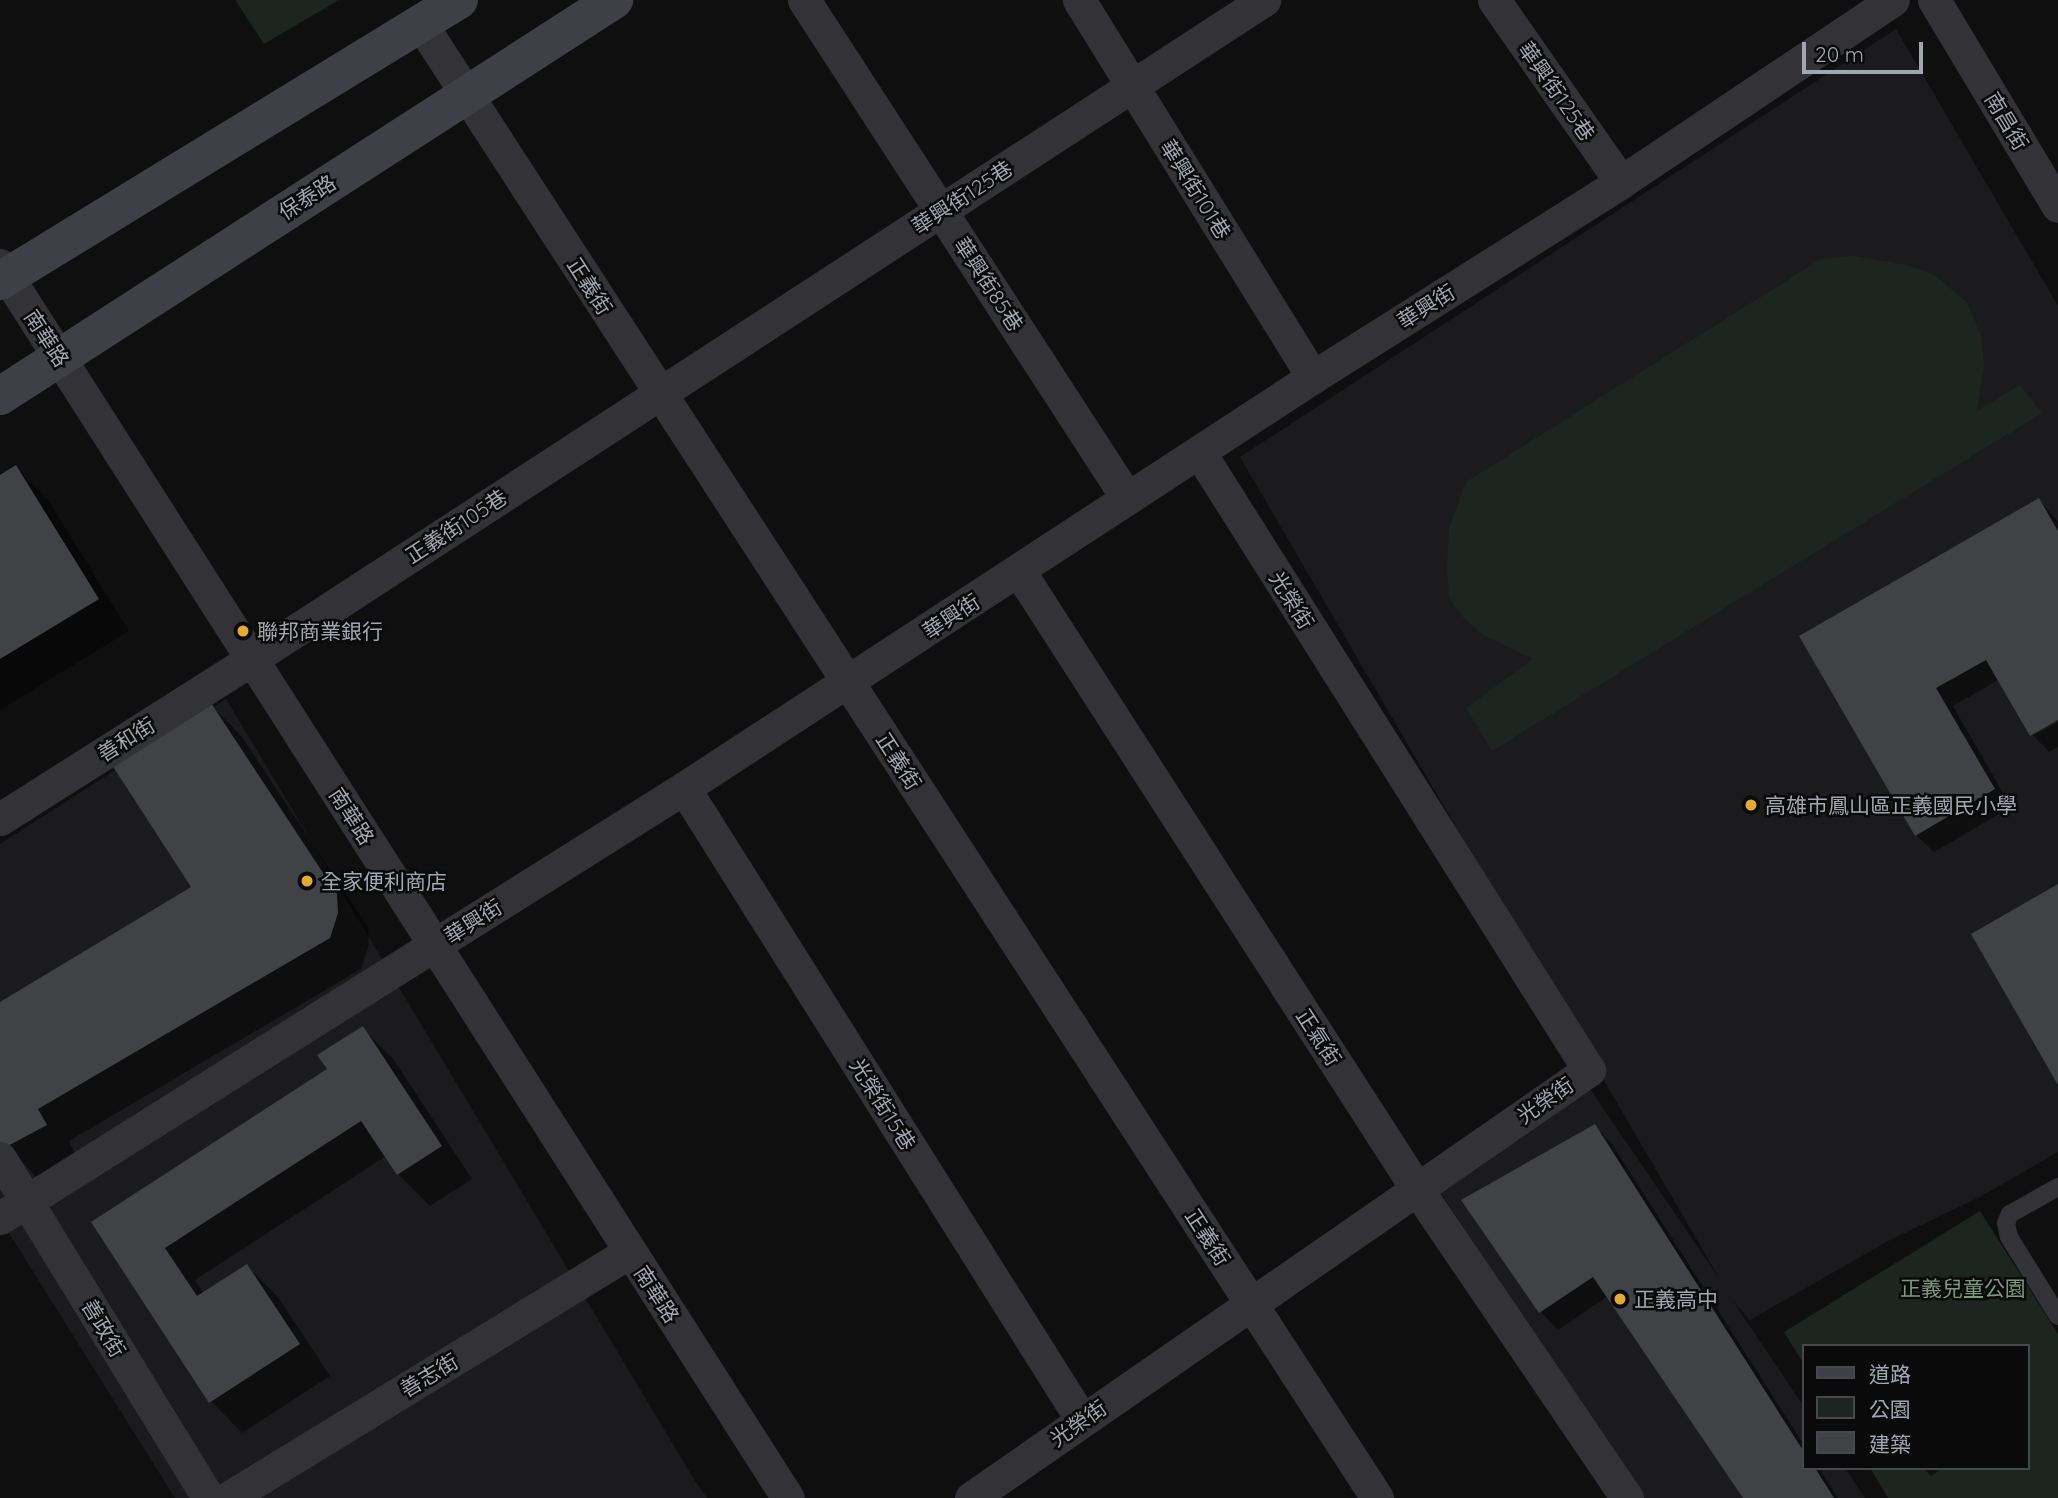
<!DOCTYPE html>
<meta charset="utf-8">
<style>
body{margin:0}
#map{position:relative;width:2058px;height:1498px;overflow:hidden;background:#0f0f10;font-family:Quicksand,"Noto Sans TC",sans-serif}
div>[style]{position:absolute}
.built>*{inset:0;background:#1b1b1d}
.green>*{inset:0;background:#1e241f}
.shadow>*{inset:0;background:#0007}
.building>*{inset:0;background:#404246}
.lane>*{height:18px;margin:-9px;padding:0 9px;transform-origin:9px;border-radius:9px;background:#333337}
.street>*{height:33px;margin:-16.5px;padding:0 16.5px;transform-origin:16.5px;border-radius:16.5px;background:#333337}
.secondary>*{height:38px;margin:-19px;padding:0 19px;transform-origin:19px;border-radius:19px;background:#3f4045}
.dots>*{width:19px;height:19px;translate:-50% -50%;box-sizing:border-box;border:4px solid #0a0a0b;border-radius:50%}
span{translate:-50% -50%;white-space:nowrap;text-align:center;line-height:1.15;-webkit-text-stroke:5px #0a0a0b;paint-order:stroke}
.street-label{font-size:21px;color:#a1a6b0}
.poi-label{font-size:21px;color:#a1a6b0}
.left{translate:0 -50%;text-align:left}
.park-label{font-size:21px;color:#7a9a7c}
.legend{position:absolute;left:1802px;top:1344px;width:228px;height:126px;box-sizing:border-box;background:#0a0a0b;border:2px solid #46484d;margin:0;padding:9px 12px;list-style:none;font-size:21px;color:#a1a6b0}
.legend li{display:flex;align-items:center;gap:14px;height:35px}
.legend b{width:35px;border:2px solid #46484d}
.scale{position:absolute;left:1802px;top:42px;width:121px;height:32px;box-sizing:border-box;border:4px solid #a1a6b0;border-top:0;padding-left:9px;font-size:21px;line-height:24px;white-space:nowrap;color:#a1a6b0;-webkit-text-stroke:5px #0a0a0b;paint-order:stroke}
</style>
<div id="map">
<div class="built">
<div style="clip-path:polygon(1896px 29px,2058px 306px,2058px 1152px,1980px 1197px,1890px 1240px,1750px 1320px,1733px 1301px,1804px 1407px,1804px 1468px,1845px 1468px,1865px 1498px,1638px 1498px,1439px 1190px,1590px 1089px,1721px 1281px,1240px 457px)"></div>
<div style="clip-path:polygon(226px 699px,695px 1481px,707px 1498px,175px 1498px,0 1219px,0 844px)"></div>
</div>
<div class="green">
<div style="clip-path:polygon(235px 0,339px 0,264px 44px)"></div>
<div style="clip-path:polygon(1854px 256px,1907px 265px,1934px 275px,1967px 302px,1981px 336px,1984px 365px,1977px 411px,2020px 385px,2042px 413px,1492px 751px,1466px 708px,1533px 659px,1483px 635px,1463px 617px,1449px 598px,1447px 568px,1449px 529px,1466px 482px,1821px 259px)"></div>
<div style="clip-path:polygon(1980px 1211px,2058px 1334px,2058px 1498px,1888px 1498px,1870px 1468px,2028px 1468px,2028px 1346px,1804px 1346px,1804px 1364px,1784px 1332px)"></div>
</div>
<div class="shadow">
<div style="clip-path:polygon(16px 467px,47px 499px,129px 631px,0 710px,0 477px)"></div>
<div style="clip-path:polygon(2039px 500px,2058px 521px,2058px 718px,2034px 731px,2034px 735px,2058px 722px,2058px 747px,2049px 752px,2032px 734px,2000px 679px,1953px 706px,2011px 807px,1934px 852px,1916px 835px,1801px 637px)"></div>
<div style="clip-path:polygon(211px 705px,242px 737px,368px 927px,369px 945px,361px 969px,69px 1141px,77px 1157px,37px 1178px,0 1137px,0 1004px,193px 888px)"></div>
<div style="clip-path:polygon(362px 1028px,394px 1060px,472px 1179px,430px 1206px,398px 1174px,386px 1156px,195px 1280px,204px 1294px,247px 1266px,278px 1297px,330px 1376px,242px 1433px,211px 1401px,94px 1223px,329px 1069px)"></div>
<div style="clip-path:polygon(1595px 1126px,1612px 1144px,1804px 1445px,1804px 1468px,1819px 1468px,1838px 1498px,1745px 1498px,1608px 1296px,1558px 1330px,1541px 1312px,1464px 1200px)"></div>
<div style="clip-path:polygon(1923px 1468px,1943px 1468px,1931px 1476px)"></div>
</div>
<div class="building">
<div style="clip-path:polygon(16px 465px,99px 599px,0 659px,0 475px)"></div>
<div style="clip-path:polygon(2039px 498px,2058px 531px,2058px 720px,2030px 736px,1986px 660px,1936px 688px,1995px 789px,1915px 836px,1799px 636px)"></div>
<div style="clip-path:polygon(211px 703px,337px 894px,338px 913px,330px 938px,38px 1109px,47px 1125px,4px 1148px,0 1141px,0 1002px,191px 887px,112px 765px)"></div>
<div style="clip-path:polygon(2058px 884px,2058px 1085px,1971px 934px)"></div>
<div style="clip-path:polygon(363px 1026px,442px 1146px,397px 1175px,361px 1121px,165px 1248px,197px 1296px,247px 1264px,300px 1344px,209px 1403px,91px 1222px,327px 1069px,317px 1055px)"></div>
<div style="clip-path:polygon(1595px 1124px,1804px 1452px,1804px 1468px,1815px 1468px,1834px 1498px,1743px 1498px,1593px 1277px,1539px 1313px,1461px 1200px)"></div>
</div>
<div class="lane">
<div style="left:2058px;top:1187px;width:55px;rotate:150.6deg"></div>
<div style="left:2010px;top:1214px;width:10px;rotate:114deg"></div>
<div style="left:2006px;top:1223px;width:14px;rotate:78deg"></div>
<div style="left:2009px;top:1237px;width:93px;rotate:58.2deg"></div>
</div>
<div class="street">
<div style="left:804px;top:0;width:594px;rotate:57.03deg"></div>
<div style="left:1079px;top:0;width:444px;rotate:58.2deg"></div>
<div style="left:1494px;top:0;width:222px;rotate:55.1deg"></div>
<div style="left:1934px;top:0;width:240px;rotate:59deg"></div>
<div style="left:421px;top:24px;width:1757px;rotate:57.03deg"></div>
<div style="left:0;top:265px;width:1463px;rotate:57.42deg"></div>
<div style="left:1019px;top:571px;width:735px;rotate:57.22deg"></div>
<div style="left:1417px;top:1189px;width:374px;rotate:55.8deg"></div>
<div style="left:684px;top:788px;width:747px;rotate:57.8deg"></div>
<div style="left:0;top:819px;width:299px;rotate:-32.4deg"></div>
<div style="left:252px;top:659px;width:1208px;rotate:-33.07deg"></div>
<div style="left:0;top:1158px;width:399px;rotate:58.5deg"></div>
<div style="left:0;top:1218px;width:808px;rotate:-32.16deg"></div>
<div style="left:684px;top:788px;width:751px;rotate:-33.16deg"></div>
<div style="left:1313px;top:377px;width:365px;rotate:-32.3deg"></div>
<div style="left:1621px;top:182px;width:327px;rotate:-33.8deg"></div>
<div style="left:228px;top:1498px;width:471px;rotate:-31.5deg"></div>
<div style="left:971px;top:1498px;width:752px;rotate:-34.7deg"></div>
<div style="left:1589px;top:1070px;width:729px;rotate:-122.23deg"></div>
</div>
<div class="secondary">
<div style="left:0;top:281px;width:538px;rotate:-31.47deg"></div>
<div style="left:0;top:396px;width:731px;rotate:-32.82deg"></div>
</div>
<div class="dots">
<div style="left:243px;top:631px;background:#e1ab36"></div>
<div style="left:1751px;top:805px;background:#e1ab36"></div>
<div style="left:307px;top:881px;background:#e1ab36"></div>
<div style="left:1620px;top:1299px;background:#e1ab36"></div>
</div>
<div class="street-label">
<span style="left:1557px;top:91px;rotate:55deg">華興街125巷</span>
<span style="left:2007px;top:121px;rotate:59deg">南昌街</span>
<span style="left:1196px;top:189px;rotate:58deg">華興街101巷</span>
<span style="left:307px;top:197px;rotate:-33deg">保泰路</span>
<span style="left:962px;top:197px;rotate:-33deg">華興街125巷</span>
<span style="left:989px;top:284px;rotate:57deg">華興街85巷</span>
<span style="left:590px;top:286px;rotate:57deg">正義街</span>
<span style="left:1426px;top:306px;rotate:-32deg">華興街</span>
<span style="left:47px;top:338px;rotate:57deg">南華路</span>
<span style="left:456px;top:526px;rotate:-33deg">正義街105巷</span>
<span style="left:1292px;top:600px;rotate:58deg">光榮街</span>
<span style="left:951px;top:616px;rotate:-33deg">華興街</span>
<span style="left:126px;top:739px;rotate:-32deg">善和街</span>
<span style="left:899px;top:761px;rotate:57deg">正義街</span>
<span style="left:352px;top:816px;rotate:57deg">南華路</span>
<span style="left:473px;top:921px;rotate:-32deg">華興街</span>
<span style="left:1319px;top:1037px;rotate:57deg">正氣街</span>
<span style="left:1545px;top:1100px;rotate:-35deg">光榮街</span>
<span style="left:883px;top:1104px;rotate:58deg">光榮街15巷</span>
<span style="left:1208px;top:1237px;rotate:57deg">正義街</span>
<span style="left:657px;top:1294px;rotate:57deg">南華路</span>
<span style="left:104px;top:1328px;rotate:59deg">善政街</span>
<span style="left:429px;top:1375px;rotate:-31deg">善志街</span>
<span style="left:1078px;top:1423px;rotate:-35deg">光榮街</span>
</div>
<div class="poi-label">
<span class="left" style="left:257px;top:631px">聯邦商業銀行</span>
<span class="left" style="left:1765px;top:805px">高雄市鳳山區正義國民小學</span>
<span class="left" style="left:321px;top:881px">全家便利商店</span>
<span class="left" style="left:1634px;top:1299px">正義高中</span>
</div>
<div class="park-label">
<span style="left:1963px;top:1288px">正義兒童公園</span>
</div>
<ul class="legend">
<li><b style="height:9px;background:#3f4045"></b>道路</li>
<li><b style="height:19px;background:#1e241f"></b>公園</li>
<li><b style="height:19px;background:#404246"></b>建築</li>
</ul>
<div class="scale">20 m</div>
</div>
